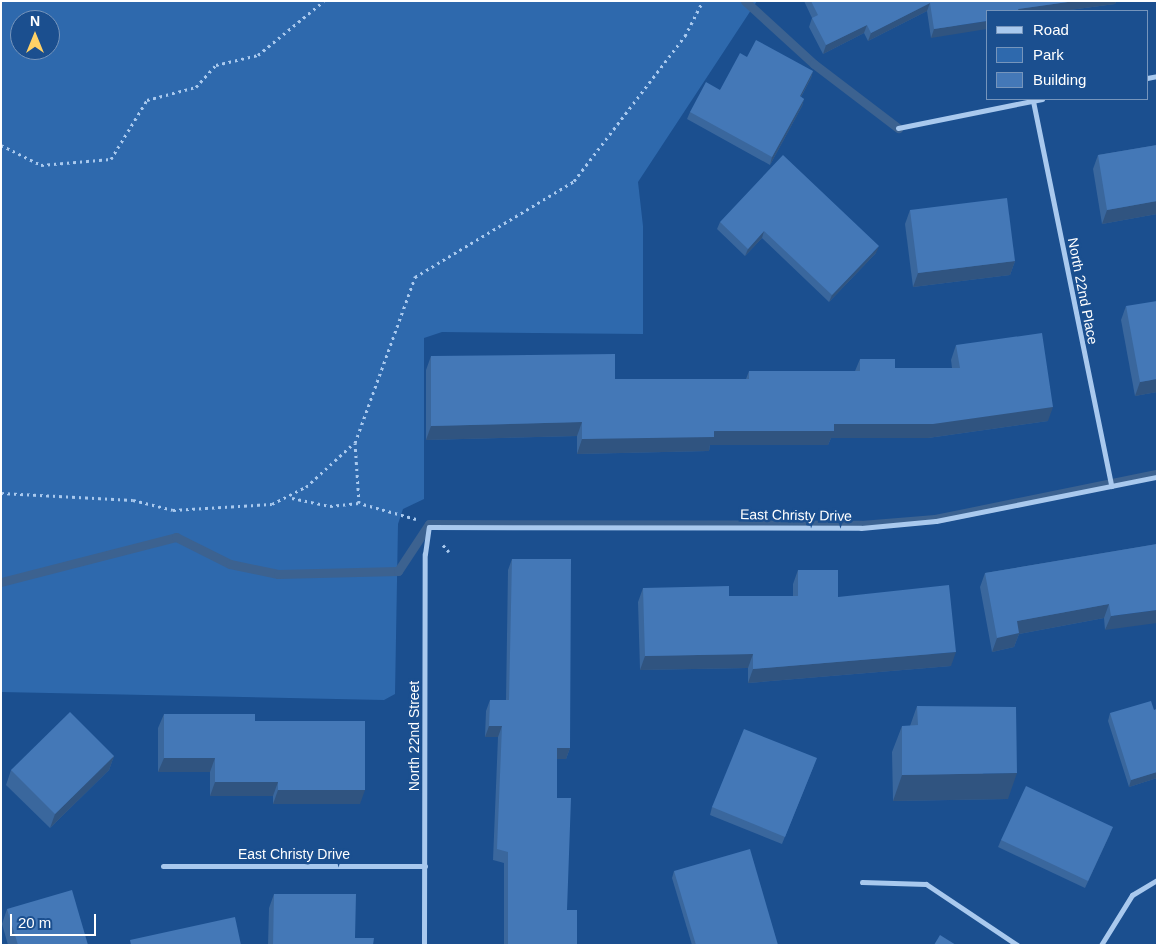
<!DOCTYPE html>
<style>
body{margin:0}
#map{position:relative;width:1158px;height:946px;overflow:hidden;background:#1b4f8f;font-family:Helvetica,sans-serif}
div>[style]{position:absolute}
.green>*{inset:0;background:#2e69ad}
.stream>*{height:9px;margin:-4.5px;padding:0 4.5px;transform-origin:4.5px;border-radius:4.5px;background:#3c6290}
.path>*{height:3px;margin-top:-1.5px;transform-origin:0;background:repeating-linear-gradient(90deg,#a9c9ee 0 2.5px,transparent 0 6.5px)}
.street>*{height:5px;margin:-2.5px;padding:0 2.5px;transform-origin:2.5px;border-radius:2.5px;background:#a9c9ee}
.wall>*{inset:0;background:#3a679d}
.shaded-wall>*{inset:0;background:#305480}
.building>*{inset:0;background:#4478b7}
span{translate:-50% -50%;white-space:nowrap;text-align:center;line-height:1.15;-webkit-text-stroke:5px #1b4f8f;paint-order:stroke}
.street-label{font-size:14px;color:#fff}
.frame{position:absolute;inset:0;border:2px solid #fff;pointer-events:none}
.legend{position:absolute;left:986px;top:10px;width:162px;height:90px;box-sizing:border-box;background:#1b4f8f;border:1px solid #7695bc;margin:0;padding:6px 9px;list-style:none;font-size:15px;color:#fff}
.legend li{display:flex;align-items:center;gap:10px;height:25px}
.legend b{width:25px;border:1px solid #7695bc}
.north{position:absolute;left:10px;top:10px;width:50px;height:50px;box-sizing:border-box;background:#1b4f8f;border:1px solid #7695bc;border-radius:50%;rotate:0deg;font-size:14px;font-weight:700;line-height:20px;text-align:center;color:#fff}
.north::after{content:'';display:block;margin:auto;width:18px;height:22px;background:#ffd166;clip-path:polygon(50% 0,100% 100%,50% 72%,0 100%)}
.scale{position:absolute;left:10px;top:914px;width:86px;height:22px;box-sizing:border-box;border:2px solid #fff;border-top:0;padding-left:6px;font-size:15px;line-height:18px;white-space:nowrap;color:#fff;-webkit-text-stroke:4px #1b4f8f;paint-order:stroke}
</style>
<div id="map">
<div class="green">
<div style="clip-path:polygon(evenodd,1px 1px,757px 1px,638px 182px,643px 226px,643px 334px,442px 332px,424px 338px,424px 499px,403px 509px,398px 524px,395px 694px,384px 700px,1px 692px,1px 1px,20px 20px,50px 20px,50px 50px,20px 50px,20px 20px)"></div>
</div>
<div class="stream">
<div style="left:745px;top:1px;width:93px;rotate:42.4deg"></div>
<div style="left:814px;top:64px;width:106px;rotate:37.3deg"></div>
<div style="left:1px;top:582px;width:181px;rotate:-14.4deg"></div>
<div style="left:176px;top:537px;width:60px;rotate:26.6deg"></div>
<div style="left:230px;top:564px;width:49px;rotate:11.8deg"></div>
<div style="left:278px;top:574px;width:120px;rotate:-1.4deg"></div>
<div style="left:398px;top:571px;width:56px;rotate:-56.6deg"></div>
<div style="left:429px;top:524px;width:432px;rotate:0.1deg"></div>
<div style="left:861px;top:525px;width:74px;rotate:-4.6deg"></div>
<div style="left:935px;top:519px;width:227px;rotate:-11.5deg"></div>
</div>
<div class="path">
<div style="left:1px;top:145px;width:45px;rotate:26.6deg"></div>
<div style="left:41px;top:165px;width:70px;rotate:-4.9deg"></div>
<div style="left:111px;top:159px;width:69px;rotate:-58.6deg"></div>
<div style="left:147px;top:100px;width:51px;rotate:-14.9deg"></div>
<div style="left:196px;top:87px;width:30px;rotate:-48deg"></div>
<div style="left:216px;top:65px;width:43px;rotate:-13.4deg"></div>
<div style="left:258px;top:55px;width:85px;rotate:-39.3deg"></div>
<div style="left:1px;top:493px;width:132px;rotate:3deg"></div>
<div style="left:133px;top:500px;width:41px;rotate:14deg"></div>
<div style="left:173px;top:510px;width:99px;rotate:-3.5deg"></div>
<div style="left:272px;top:504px;width:38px;rotate:-27deg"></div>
<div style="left:306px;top:487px;width:65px;rotate:-42.5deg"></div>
<div style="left:292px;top:498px;width:39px;rotate:12deg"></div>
<div style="left:330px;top:506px;width:29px;rotate:-6deg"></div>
<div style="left:416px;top:519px;width:59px;rotate:-164.3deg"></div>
<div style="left:359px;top:503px;width:60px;rotate:-93.8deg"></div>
<div style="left:355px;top:443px;width:177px;rotate:-70.1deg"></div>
<div style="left:415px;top:277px;width:186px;rotate:-31.1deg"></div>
<div style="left:574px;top:181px;width:183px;rotate:-52.6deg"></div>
<div style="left:685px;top:36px;width:39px;rotate:-63deg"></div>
<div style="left:443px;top:545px;width:9px;rotate:49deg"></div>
</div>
<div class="street">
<div style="left:1147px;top:78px;width:10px;rotate:-11deg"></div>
<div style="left:1033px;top:101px;width:393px;rotate:78.5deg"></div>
<div style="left:898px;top:128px;width:147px;rotate:-11.4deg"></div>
<div style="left:163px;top:866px;width:262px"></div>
<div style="left:862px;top:882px;width:64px;rotate:1.8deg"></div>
<div style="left:926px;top:884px;width:110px;rotate:33.8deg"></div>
<div style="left:424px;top:945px;width:391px;rotate:-89.9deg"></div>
<div style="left:425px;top:554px;width:27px;rotate:-82deg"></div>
<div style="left:429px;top:527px;width:432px;rotate:0.1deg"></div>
<div style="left:861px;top:528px;width:75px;rotate:-5.3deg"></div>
<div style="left:936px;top:521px;width:225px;rotate:-11.3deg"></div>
<div style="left:1101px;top:945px;width:59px;rotate:-58.2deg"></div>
<div style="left:1132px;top:895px;width:29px;rotate:-31deg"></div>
</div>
<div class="wall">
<div style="clip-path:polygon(804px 1px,1116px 1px,1115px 4px,1062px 11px,987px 11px,931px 38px,927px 11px,868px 41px,864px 33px,823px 54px,809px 27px,812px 18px)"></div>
<div style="clip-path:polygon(747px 57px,813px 71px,811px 78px,801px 97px,804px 99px,802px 106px,770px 165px,687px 119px,690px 112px,720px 90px)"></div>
<div style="clip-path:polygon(1157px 145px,1157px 214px,1102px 224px,1093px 169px,1098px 155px)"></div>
<div style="clip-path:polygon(910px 210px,1015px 261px,1010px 275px,913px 287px,905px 224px)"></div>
<div style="clip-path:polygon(720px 222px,876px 253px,829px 302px,762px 238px,745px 256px,717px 229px)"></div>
<div style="clip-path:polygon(1126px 306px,1157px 392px,1135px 396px,1121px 320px)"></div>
<div style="clip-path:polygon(956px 345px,1048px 421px,928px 438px,831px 438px,828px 445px,710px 445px,709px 451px,577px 454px,577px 436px,426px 440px,426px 370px,431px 356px,615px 379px,746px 379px,749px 371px,855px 371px,860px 359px,895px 368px,952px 368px,951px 360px)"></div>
<div style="clip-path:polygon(1157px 544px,1105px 630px,1104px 618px,1019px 634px,1014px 647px,992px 652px,980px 587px,985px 573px)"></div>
<div style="clip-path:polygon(512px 559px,570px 748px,566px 759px,557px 759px,557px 798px,567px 910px,577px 945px,504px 945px,504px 863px,493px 860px,498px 737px,485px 737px,486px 711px,490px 700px,506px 700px,508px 570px)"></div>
<div style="clip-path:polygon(798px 570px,838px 597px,951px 666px,748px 683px,748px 668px,640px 670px,638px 602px,643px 588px,729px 596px,793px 596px,793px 584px)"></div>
<div style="clip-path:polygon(917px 706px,1008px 799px,893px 801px,892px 752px,902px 726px,910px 726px)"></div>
<div style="clip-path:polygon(1157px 709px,1157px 778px,1129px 787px,1108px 721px,1110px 713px,1154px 710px)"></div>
<div style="clip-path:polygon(164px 714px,255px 721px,360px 804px,273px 804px,273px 796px,210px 796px,210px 772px,158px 772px,158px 728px)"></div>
<div style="clip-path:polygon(114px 756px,109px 770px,50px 828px,6px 785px,11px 770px)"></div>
<div style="clip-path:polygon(814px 765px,782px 844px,710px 815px,712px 807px)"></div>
<div style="clip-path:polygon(1110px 834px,1085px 888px,998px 847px,1001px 840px)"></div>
<div style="clip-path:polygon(674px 871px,778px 945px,692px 945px,672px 878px)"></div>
<div style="clip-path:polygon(274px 894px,355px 938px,373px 945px,268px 945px,269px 908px)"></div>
<div style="clip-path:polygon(7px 909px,88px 945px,8px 945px,2px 924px)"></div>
</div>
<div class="shaded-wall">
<div style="clip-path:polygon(1075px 1px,1116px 1px,1115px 4px,1062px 11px,1017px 11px,1018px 9px)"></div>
<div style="clip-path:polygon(930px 3px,927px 11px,868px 41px,871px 33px)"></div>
<div style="clip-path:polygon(987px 21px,987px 29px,931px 38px,934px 29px)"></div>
<div style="clip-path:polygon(867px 25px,864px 33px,823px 54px,826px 45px)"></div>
<div style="clip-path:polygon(813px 71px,811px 78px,797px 104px,800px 96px)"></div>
<div style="clip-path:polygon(804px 99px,802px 106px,770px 165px,772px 157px)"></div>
<div style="clip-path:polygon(1157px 201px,1157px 214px,1102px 224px,1107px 210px)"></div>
<div style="clip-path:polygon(764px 231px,762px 238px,745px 256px,748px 249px)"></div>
<div style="clip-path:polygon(879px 246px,876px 253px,829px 302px,832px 295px)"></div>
<div style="clip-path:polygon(1015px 261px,1010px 275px,913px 287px,918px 273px)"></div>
<div style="clip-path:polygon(1157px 379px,1157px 392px,1135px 396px,1140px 382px)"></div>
<div style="clip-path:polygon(1053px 407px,1048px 421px,928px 438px,831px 438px,828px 445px,710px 445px,709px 451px,577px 454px,582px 439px,834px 424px)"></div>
<div style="clip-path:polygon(582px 422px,577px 436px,426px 440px,431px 426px)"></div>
<div style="clip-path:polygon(1109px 604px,1104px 618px,1019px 634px,1014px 647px,992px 652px,997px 638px,1017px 621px)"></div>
<div style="clip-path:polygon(1157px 610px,1157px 623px,1105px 630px,1111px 616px)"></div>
<div style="clip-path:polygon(956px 652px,951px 666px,748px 683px,753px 669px)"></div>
<div style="clip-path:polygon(753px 654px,748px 668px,640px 670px,645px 656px)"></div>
<div style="clip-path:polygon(489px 726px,502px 726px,498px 737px,485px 737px)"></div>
<div style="clip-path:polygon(557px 748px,570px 748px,566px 759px,553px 759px)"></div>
<div style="clip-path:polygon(114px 756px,109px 770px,50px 828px,55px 814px)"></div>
<div style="clip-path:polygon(164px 758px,215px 758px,210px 772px,158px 772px)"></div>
<div style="clip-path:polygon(1157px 772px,1157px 778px,1129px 787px,1131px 780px)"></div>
<div style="clip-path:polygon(1017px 773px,1008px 799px,893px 801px,902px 775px)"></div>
<div style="clip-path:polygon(215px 782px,278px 782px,273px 796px,210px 796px)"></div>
<div style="clip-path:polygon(278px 790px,365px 790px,360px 804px,273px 804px)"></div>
</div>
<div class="building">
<div style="clip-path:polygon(811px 1px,1075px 1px,1018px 9px,1019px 11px,987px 11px,987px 21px,934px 29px,930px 3px,871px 33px,867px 25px,826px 45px,812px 18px,818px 15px)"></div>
<div style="clip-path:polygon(756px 40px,813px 71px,800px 96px,804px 99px,772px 157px,690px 112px,706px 82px,720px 90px,740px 53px,747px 57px)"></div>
<div style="clip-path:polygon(1157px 145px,1157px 201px,1107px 210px,1098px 155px)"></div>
<div style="clip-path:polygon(783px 155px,879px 246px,832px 295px,764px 231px,748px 249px,720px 222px)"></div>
<div style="clip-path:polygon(1007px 198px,1015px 261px,918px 273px,910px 210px)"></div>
<div style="clip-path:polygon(1157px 301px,1157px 379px,1140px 382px,1126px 306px)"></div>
<div style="clip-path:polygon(1042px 333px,1053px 407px,933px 424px,834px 424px,834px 431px,714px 431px,714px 437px,582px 439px,582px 422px,431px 426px,431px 356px,615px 354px,615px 379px,749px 379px,749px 371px,860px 371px,860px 359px,895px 359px,895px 368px,960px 368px,956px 345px)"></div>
<div style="clip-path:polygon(1157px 544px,1157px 610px,1111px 616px,1109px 604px,1017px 621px,1019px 633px,997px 638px,985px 573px)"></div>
<div style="clip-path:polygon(512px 559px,571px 559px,570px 748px,557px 748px,557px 798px,571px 798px,567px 910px,577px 910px,577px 945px,508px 945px,508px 852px,497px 849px,502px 726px,489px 726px,490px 700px,509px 700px)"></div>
<div style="clip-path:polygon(798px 570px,838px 570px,838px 597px,949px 585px,956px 652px,753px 669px,753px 654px,645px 656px,643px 588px,729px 586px,729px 596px,798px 596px)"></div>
<div style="clip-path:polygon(1151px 701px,1154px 710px,1157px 709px,1157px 772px,1131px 780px,1110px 713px)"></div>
<div style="clip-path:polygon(917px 706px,1016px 707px,1017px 773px,902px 775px,902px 726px,918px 725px)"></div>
<div style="clip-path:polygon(70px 712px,114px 756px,55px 814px,11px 770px)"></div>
<div style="clip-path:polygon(164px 714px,255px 714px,255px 721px,365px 721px,365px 790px,278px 790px,278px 782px,215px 782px,215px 758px,164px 758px)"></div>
<div style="clip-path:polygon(744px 729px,817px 758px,785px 837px,712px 807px)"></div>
<div style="clip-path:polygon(1026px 786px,1113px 827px,1088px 881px,1001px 840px)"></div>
<div style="clip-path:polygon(750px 849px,778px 945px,696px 945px,674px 871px)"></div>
<div style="clip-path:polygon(72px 890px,88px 945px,18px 945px,7px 909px)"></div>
<div style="clip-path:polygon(274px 894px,356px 894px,355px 938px,374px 938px,373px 945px,273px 945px)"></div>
<div style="clip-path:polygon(235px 917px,241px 945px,131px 945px,130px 940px)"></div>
<div style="clip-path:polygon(940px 935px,956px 945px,934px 945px)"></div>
</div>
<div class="street-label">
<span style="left:1083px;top:291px;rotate:79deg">North 22nd Place</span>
<span style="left:796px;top:515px;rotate:1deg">East Christy Drive</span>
<span style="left:414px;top:736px;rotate:-90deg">North 22nd Street</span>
<span style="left:294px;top:854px">East Christy Drive</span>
</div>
<div class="frame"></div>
<ul class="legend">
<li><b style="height:6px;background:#a9c9ee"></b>Road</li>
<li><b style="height:14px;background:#2e69ad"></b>Park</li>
<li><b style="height:14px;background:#4478b7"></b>Building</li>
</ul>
<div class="north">N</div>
<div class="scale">20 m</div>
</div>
